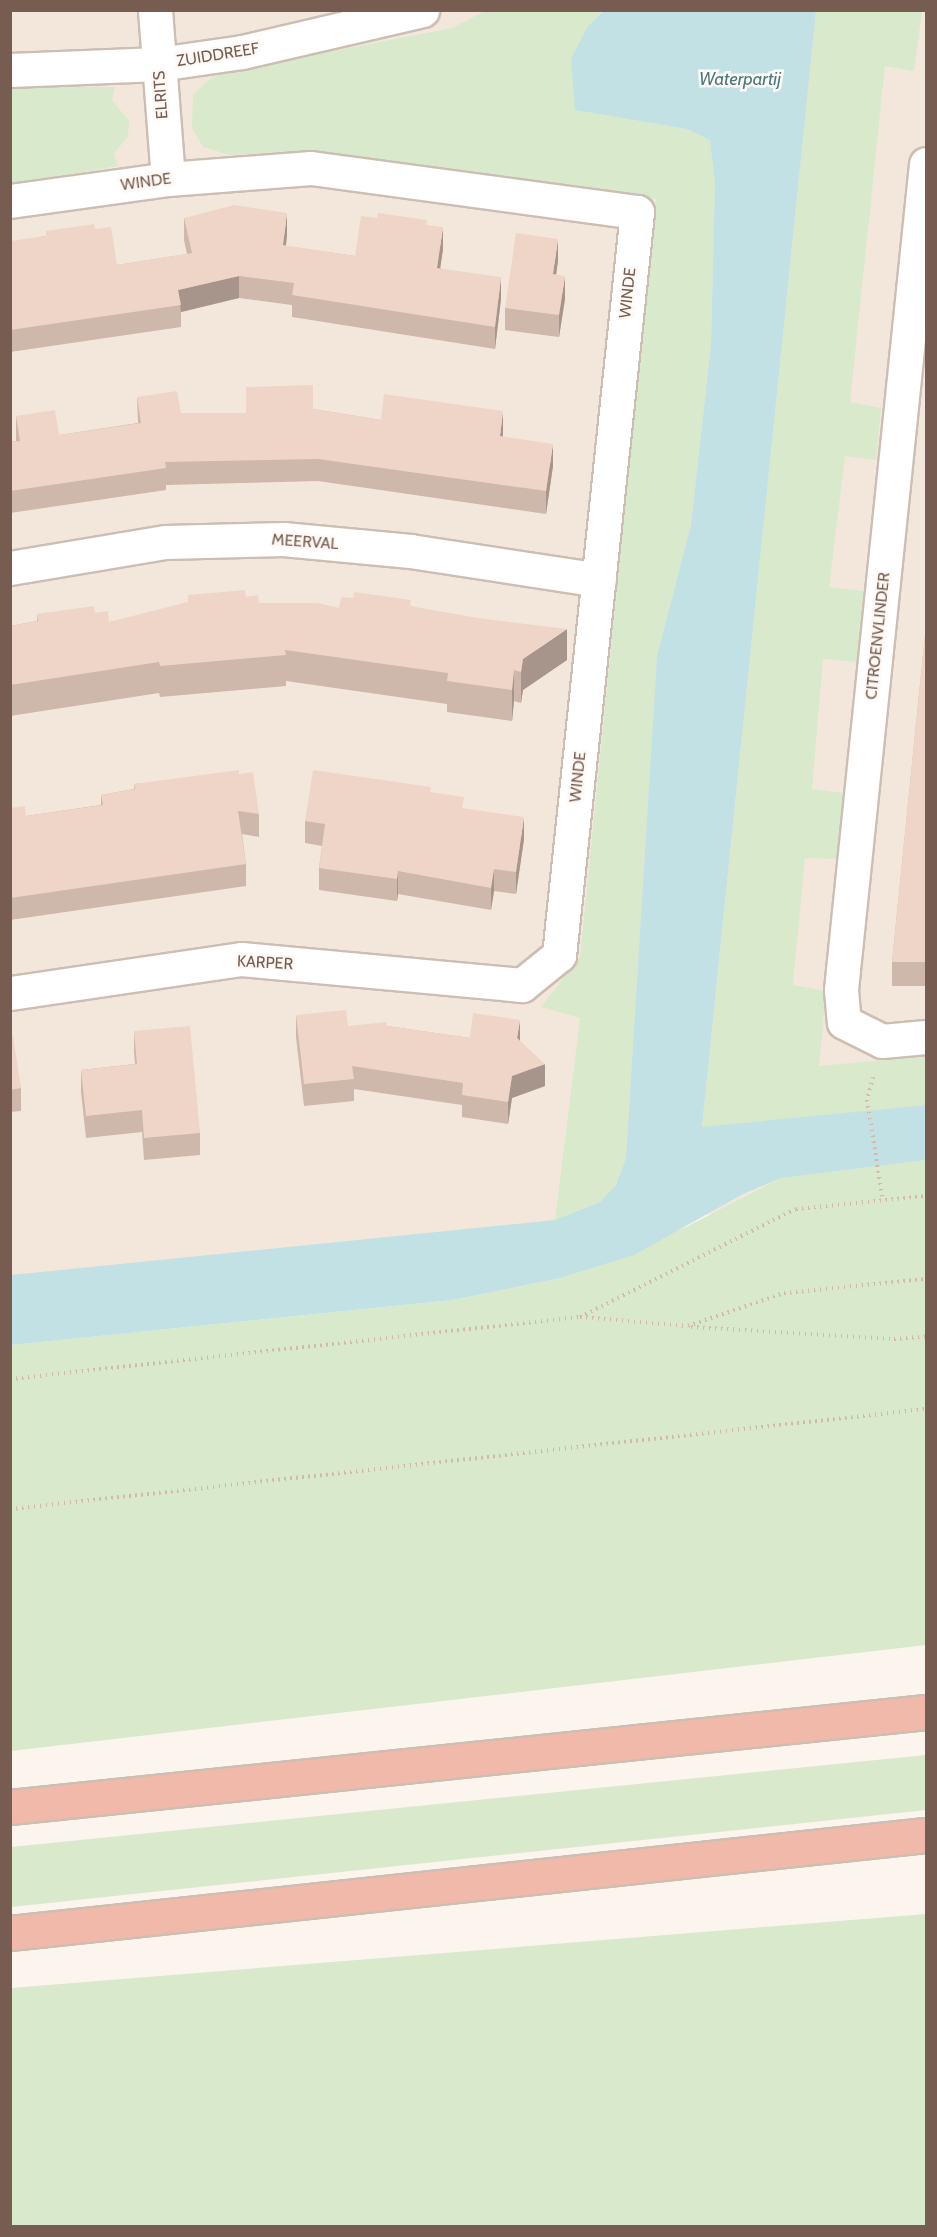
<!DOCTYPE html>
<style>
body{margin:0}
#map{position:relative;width:937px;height:2237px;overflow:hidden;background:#fbf5ed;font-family:Cabin,sans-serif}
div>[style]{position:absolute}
.residential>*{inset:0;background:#f3e7dc}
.green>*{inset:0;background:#d9e9cc}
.water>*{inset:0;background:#c2e1e4}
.path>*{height:4px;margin-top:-2px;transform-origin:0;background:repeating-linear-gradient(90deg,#d4b8a9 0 1.5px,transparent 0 6px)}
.roads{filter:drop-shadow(2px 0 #cdbeb3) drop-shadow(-2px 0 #cdbeb3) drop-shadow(0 2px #cdbeb3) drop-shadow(0 -2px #cdbeb3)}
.street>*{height:33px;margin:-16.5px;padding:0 16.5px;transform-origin:16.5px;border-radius:16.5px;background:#fff}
.secondary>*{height:33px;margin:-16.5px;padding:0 16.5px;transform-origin:16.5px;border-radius:16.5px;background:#fff}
.highway>*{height:33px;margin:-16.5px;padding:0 16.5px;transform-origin:16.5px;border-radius:16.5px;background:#f0b9aa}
.wall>*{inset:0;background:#ceb7ab}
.shaded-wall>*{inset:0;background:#a7958b}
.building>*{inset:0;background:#efd5c7}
span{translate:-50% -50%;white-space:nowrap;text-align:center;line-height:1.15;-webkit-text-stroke:5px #fef9f4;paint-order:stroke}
.street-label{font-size:16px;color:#765c51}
.water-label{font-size:18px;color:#48797f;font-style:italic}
.frame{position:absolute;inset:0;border:12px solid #765c51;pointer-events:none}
</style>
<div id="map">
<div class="residential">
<div style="clip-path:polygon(10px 11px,926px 11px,926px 1189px,11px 1296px)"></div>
</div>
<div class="green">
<div style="clip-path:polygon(603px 10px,588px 26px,576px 110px,687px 129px,711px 140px,715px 182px,711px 344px,691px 525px,657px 656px,626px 1158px,616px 1185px,600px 1202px,555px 1220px,580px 1018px,541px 1007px,580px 957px,656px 199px,294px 151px,230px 155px,203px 147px,192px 128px,193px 95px,215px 74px,452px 28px,485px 11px)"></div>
<div style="clip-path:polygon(816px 11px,922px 11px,914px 71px,885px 66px,850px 402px,881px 408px,876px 460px,845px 456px,829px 587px,864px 591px,858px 662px,823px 659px,812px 789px,844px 793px,837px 859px,805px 858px,793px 985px,826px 991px,819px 1066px,926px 1056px,926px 1105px,702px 1128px)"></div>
<div style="clip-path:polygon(10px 86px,115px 87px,112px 100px,129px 121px,128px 136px,114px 154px,118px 166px,11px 184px)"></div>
<div style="clip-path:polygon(926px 1160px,926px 1645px,11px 1751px,10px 1345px,453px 1300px,556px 1279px,686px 1227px,781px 1178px)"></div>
<div style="clip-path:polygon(926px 1755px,926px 1810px,11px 1907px,11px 1847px)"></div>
<div style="clip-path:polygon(926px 1914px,926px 2226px,11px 2226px,11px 1988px)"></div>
</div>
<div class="water">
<div style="clip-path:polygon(603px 11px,816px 11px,702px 1127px,926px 1105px,926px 1160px,781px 1178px,743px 1194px,634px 1255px,556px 1279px,453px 1300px,11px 1345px,11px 1275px,555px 1220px,600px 1202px,616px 1185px,626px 1158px,657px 656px,691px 525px,711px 344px,715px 182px,710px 140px,687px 129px,575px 110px,571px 59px,588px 26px)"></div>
</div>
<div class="path">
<div style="left:873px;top:1077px;width:24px;rotate:105deg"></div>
<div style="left:867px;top:1100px;width:102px;rotate:81deg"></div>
<div style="left:580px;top:1317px;width:108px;rotate:4.8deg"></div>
<div style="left:688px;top:1326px;width:102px;rotate:-19deg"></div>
<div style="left:784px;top:1293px;width:143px;rotate:-5.6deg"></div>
<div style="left:691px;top:1327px;width:203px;rotate:3.4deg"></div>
<div style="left:894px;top:1339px;width:32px;rotate:-5deg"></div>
<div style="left:10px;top:1379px;width:573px;rotate:-6.21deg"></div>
<div style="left:580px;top:1317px;width:241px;rotate:-26.6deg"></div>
<div style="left:796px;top:1209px;width:131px;rotate:-5.7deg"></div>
<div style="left:10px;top:1509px;width:921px;rotate:-6.23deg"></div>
</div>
<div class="roads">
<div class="street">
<div style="left:155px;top:10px;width:169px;rotate:85.6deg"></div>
<div style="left:926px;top:164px;width:830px;rotate:95.88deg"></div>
<div style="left:841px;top:990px;width:32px;rotate:85deg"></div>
<div style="left:844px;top:1022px;width:42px;rotate:26.6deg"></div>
<div style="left:882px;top:1041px;width:44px;rotate:-5.2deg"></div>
<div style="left:10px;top:201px;width:160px;rotate:-7.9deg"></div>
<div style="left:168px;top:179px;width:143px;rotate:-4.4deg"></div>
<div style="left:311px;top:168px;width:329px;rotate:7.7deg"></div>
<div style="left:637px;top:212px;width:747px;rotate:95.99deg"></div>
<div style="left:559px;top:955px;width:48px;rotate:141deg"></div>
<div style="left:522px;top:985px;width:282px;rotate:-174.7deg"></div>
<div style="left:241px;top:959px;width:233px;rotate:171.6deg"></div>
<div style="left:10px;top:568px;width:157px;rotate:-9.5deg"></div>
<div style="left:165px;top:542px;width:118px;rotate:-1.5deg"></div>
<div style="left:283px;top:539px;width:128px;rotate:5.4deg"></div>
<div style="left:410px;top:551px;width:191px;rotate:8.7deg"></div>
</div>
<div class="secondary">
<div style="left:10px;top:70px;width:149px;rotate:-2.3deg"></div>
<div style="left:159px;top:64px;width:84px;rotate:-8.2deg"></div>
<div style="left:242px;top:52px;width:185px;rotate:-13.1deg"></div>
</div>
<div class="highway">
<div style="left:10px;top:1807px;width:921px;rotate:-5.92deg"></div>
<div style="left:10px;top:1933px;width:921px;rotate:-6.11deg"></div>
</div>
</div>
<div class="wall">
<div style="clip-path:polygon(184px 218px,287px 235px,286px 246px,355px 256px,427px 225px,443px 249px,440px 268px,501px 299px,495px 349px,292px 317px,292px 305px,239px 298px,181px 312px,181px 327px,10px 352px,10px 242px,46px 236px,46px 231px,95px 229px,117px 265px,187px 254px,184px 240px)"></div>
<div style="clip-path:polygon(558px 261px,556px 275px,565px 299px,559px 337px,505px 330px,505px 308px)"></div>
<div style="clip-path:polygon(137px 397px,181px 413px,246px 413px,313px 409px,381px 420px,503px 433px,503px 437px,553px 466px,546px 514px,318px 481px,166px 485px,166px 490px,10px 513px,10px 442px,16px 441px,16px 416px,59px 435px,138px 423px)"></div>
<div style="clip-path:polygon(246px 597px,259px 603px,339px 608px,411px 606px,567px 660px,523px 690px,521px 703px,514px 701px,512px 721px,447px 712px,447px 704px,286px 681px,286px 686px,160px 697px,159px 693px,10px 716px,10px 626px,37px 621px,37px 614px,95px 613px,109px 622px)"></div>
<div style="clip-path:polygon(927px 615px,927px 986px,892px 986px,892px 962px)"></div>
<div style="clip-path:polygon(239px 774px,259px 814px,259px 837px,242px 834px,246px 864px,246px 886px,10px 920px,10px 808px,26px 816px,101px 805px,101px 795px,134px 789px,134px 784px)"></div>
<div style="clip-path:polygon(431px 792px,524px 839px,516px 894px,494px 891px,491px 910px,398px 894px,397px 901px,319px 890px,319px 868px,322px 846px,305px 843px,305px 821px)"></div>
<div style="clip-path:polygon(296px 1015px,348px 1026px,387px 1026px,470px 1038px,520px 1041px,545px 1086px,512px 1098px,508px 1124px,462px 1117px,462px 1105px,354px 1089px,354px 1101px,304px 1106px,296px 1037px)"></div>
<div style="clip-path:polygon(134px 1031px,200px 1133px,200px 1155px,144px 1160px,142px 1132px,86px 1138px,81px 1092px,81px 1070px,135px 1064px,134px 1053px)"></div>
<div style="clip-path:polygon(10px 1036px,21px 1088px,21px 1111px,10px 1112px)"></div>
</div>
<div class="shaded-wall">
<div style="clip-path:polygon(287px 213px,287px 235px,283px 267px,283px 245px)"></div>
<div style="clip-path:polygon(443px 227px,443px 249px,437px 290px,437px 268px)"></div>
<div style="clip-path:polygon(558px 239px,558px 261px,553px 296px,553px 274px)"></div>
<div style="clip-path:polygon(239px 276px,239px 298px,181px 312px,178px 290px)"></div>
<div style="clip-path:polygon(565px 276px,565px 299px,559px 337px,559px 315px)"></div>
<div style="clip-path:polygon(501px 277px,501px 299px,495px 349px,495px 327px)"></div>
<div style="clip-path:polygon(503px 411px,503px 433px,500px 458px,500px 436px)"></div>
<div style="clip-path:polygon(553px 444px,553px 466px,546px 514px,546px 491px)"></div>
<div style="clip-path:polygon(567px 629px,567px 660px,523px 690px,521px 703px,521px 672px,523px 659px)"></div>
<div style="clip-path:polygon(514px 670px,514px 701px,512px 721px,512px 690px)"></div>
<div style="clip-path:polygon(524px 817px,524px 839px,516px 894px,516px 872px)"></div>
<div style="clip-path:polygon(494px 869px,494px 891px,491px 910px,491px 888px)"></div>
<div style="clip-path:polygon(398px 871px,398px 894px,397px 901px,397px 879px)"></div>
<div style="clip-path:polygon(520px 1020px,520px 1042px,517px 1038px)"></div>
<div style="clip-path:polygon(545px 1064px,545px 1086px,512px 1098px,508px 1124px,508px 1102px,512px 1076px)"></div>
</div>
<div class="building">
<div style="clip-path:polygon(234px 205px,287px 213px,283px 245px,355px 256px,361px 216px,377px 218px,378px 213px,427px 220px,426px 225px,443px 227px,437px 268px,501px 277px,495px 327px,292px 295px,294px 283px,239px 276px,178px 290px,181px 305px,10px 330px,10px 241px,46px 236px,46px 231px,94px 224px,95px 229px,111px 227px,117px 265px,192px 253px,184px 218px)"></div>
<div style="clip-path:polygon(516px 233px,558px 239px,553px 274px,565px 276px,559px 315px,505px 308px)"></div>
<div style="clip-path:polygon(313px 385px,313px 409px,381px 420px,384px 394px,503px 411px,500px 436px,553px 444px,546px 491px,318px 459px,165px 462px,166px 468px,10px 491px,10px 442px,20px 441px,16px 416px,55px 410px,59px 435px,141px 423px,137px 397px,177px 391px,181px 413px,246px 413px,246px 387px)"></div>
<div style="clip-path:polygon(245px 590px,246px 597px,258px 595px,259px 603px,318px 603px,339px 608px,341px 597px,353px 598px,354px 592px,411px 600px,410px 606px,478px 618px,567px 629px,523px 659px,521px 672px,514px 670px,512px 690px,447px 681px,448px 673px,285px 650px,286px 655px,160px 666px,159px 662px,10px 685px,10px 626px,38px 621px,37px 614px,94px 606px,95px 613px,108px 611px,109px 622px,188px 602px,188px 595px)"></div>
<div style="clip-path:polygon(927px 615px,927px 962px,892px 962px)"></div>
<div style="clip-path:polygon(239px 770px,239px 774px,253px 772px,259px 814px,238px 811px,246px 864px,10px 898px,10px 808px,25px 806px,26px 816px,103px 805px,101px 795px,135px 789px,134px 784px)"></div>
<div style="clip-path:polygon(313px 770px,431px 787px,430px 792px,464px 797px,462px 808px,524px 817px,516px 872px,494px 869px,491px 888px,398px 871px,397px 879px,319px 868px,325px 824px,305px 821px)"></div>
<div style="clip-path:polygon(346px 1010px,348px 1026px,386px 1022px,387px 1026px,470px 1038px,473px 1013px,520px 1020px,517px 1038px,545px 1064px,512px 1076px,508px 1102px,462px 1095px,463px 1083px,352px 1066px,354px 1079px,304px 1084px,296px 1015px)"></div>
<div style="clip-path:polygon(190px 1026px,200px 1133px,144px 1138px,142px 1110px,86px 1116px,81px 1070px,137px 1064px,134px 1031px)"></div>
<div style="clip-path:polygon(13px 1035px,21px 1088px,10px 1090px,10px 1036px)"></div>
</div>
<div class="street-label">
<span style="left:218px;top:55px;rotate:-9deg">ZUIDDREEF</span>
<span style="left:161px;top:95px;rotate:-94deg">ELRITS</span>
<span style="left:146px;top:182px;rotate:-8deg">WINDE</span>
<span style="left:628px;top:293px;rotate:-84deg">WINDE</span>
<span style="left:305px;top:542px;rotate:4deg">MEERVAL</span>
<span style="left:878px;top:636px;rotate:-84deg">CITROENVLINDER</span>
<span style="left:578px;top:777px;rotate:-84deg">WINDE</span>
<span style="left:265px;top:963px;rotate:3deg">KARPER</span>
</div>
<div class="water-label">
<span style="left:740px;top:79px">Waterpartij</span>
</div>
<div class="frame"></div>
</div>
